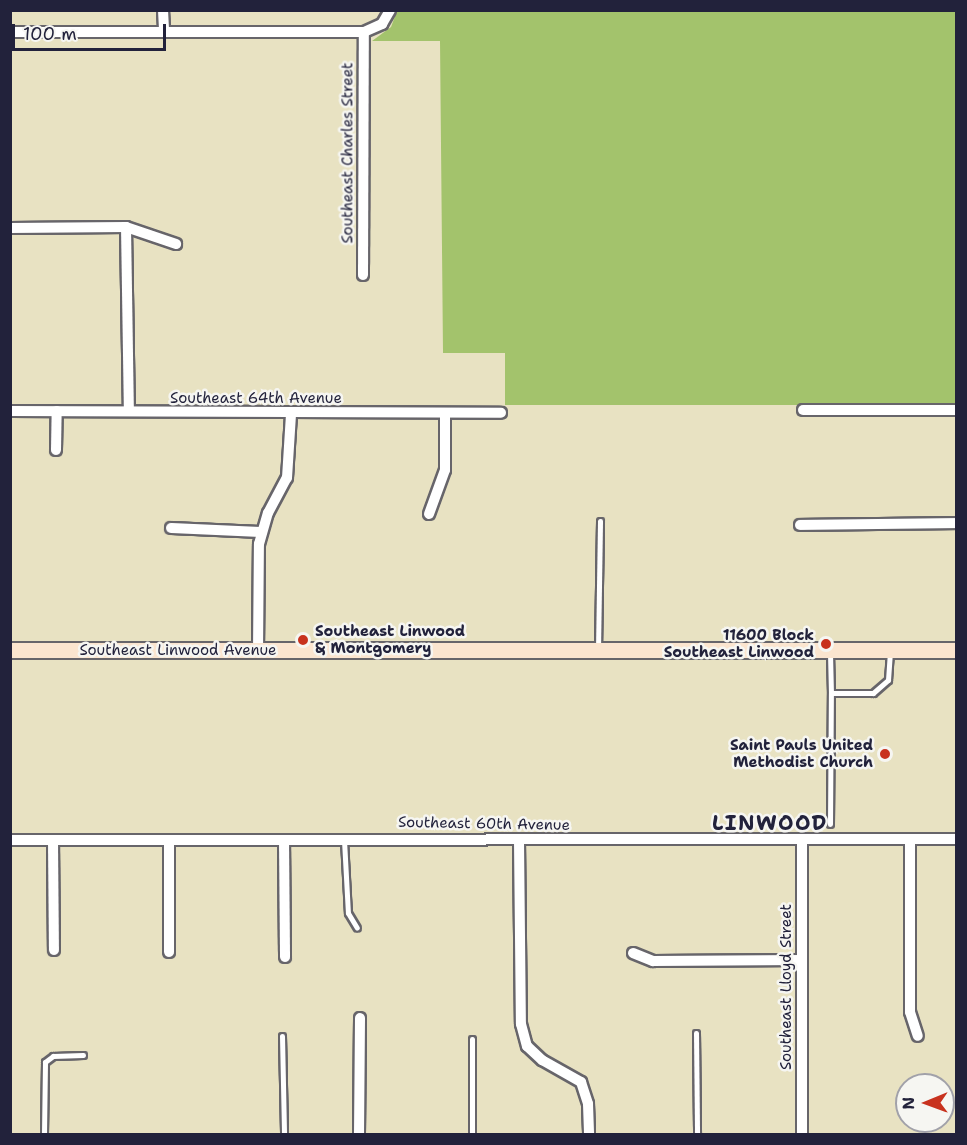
<!DOCTYPE html>
<style>
body{margin:0}
#map{position:relative;width:967px;height:1145px;overflow:hidden;background:#e8e2c2;font-family:"Shantell Sans",sans-serif}
div>[style]{position:absolute}
.green>*{inset:0;background:#a3c36c}
.roads{filter:drop-shadow(2px 0 #67656a) drop-shadow(-2px 0 #67656a) drop-shadow(0 2px #67656a) drop-shadow(0 -2px #67656a)}
.lane>*{height:5px;margin:-2.5px;padding:0 2.5px;transform-origin:2.5px;border-radius:2.5px;background:#fff}
.street>*{height:10px;margin:-5px;padding:0 5px;transform-origin:5px;border-radius:5px;background:#fff}
.secondary>*{height:15px;margin:-7.5px;padding:0 7.5px;transform-origin:7.5px;border-radius:7.5px;background:#fbe5cf}
.dots>*{width:16px;height:16px;translate:-50% -50%;box-sizing:border-box;border:3px solid #f6f6f2;border-radius:50%}
span{translate:-50% -50%;white-space:nowrap;text-align:center;line-height:1.15;-webkit-text-stroke:5px #f6f6f2;paint-order:stroke}
.street-label{font-size:15px;color:#22223b}
.poi-label{font-size:15px;color:#22223b;font-weight:700}
.left{translate:0 -50%;text-align:left}
.right{translate:-100% -50%;text-align:right}
.district-label{font-size:21px;color:#22223b;font-weight:700;letter-spacing:1.5px}
.frame{position:absolute;inset:0;border:12px solid #22223b;pointer-events:none}
.north{position:absolute;left:895px;top:1073px;width:60px;height:60px;box-sizing:border-box;background:#f6f6f2;border:2px solid #a1a1a9;border-radius:50%;rotate:269deg;font-size:16px;font-weight:700;line-height:24px;text-align:center;color:#22223b}
.north::after{content:'';display:block;margin:auto;width:21px;height:27px;background:#c8321e;clip-path:polygon(50% 0,100% 100%,50% 72%,0 100%)}
.scale{position:absolute;left:12px;top:24px;width:154px;height:27px;box-sizing:border-box;border:3px solid #22223b;border-top:0;padding-left:8px;font-size:18px;line-height:21px;white-space:nowrap;color:#22223b;-webkit-text-stroke:4px #f6f6f2;paint-order:stroke}
</style>
<div id="map">
<div class="green">
<div style="clip-path:polygon(397px 11px,956px 11px,956px 405px,505px 405px,505px 353px,443px 353px,440px 41px,372px 41px,391px 27px)"></div>
</div>
<div class="roads">
<div class="lane">
<div style="left:598px;top:650px;width:129px;rotate:-89.1deg"></div>
<div style="left:830px;top:653px;width:40px;rotate:88.6deg"></div>
<div style="left:831px;top:693px;width:42px"></div>
<div style="left:873px;top:693px;width:20px;rotate:-41deg"></div>
<div style="left:888px;top:680px;width:28px;rotate:-86deg"></div>
<div style="left:830px;top:824px;width:131px;rotate:-89.6deg"></div>
<div style="left:344px;top:840px;width:73px;rotate:86.9deg"></div>
<div style="left:348px;top:913px;width:17px;rotate:59deg"></div>
<div style="left:696px;top:1033px;width:101px;rotate:89.4deg"></div>
<div style="left:282px;top:1036px;width:98px;rotate:88.8deg"></div>
<div style="left:472px;top:1039px;width:95px;rotate:90deg"></div>
<div style="left:44px;top:1134px;width:72px;rotate:-89.2deg"></div>
<div style="left:45px;top:1062px;width:10px;rotate:-37deg"></div>
<div style="left:53px;top:1056px;width:30px;rotate:-2deg"></div>
</div>
<div class="street">
<div style="left:163px;top:10px;width:21px;rotate:87deg"></div>
<div style="left:10px;top:32px;width:354px"></div>
<div style="left:364px;top:32px;width:20px;rotate:-24deg"></div>
<div style="left:382px;top:24px;width:16px;rotate:-60deg"></div>
<div style="left:126px;top:227px;width:184px;rotate:89.1deg"></div>
<div style="left:10px;top:228px;width:116px;rotate:-0.5deg"></div>
<div style="left:126px;top:227px;width:53px;rotate:18.8deg"></div>
<div style="left:363px;top:275px;width:243px;rotate:-89.8deg"></div>
<div style="left:803px;top:410px;width:153px"></div>
<div style="left:10px;top:411px;width:491px;rotate:0.2deg"></div>
<div style="left:56px;top:450px;width:39px;rotate:-89deg"></div>
<div style="left:429px;top:514px;width:47px;rotate:-70deg"></div>
<div style="left:445px;top:470px;width:56px;rotate:-90deg"></div>
<div style="left:800px;top:525px;width:156px;rotate:-0.7deg"></div>
<div style="left:171px;top:528px;width:90px;rotate:2.5deg"></div>
<div style="left:258px;top:651px;width:107px;rotate:-89.5deg"></div>
<div style="left:259px;top:544px;width:32px;rotate:-74deg"></div>
<div style="left:268px;top:513px;width:40px;rotate:-62deg"></div>
<div style="left:287px;top:478px;width:64px;rotate:-86.4deg"></div>
<div style="left:910px;top:839px;width:173px;rotate:90deg"></div>
<div style="left:910px;top:1012px;width:25px;rotate:72deg"></div>
<div style="left:10px;top:840px;width:946px;rotate:-0.06deg"></div>
<div style="left:284px;top:840px;width:117px;rotate:89.5deg"></div>
<div style="left:169px;top:841px;width:111px;rotate:90deg"></div>
<div style="left:519px;top:841px;width:183px;rotate:89.4deg"></div>
<div style="left:521px;top:1024px;width:23px;rotate:75deg"></div>
<div style="left:527px;top:1046px;width:21px;rotate:43deg"></div>
<div style="left:542px;top:1060px;width:45px;rotate:29.4deg"></div>
<div style="left:581px;top:1082px;width:23px;rotate:72deg"></div>
<div style="left:588px;top:1104px;width:30px;rotate:88deg"></div>
<div style="left:53px;top:842px;width:108px;rotate:89.5deg"></div>
<div style="left:633px;top:953px;width:22px;rotate:22deg"></div>
<div style="left:653px;top:961px;width:149px;rotate:-0.4deg"></div>
<div style="left:359px;top:1134px;width:116px;rotate:-89.5deg"></div>
<div style="left:802px;top:1134px;width:295px;rotate:-90deg"></div>
</div>
<div class="secondary">
<div style="left:10px;top:650px;width:946px"></div>
</div>
</div>
<div class="dots">
<div style="left:303px;top:640px;background:#c8321e"></div>
<div style="left:826px;top:644px;background:#c8321e"></div>
<div style="left:885px;top:754px;background:#c8321e"></div>
</div>
<div class="street-label">
<span style="left:348px;top:153px;rotate:-90deg">Southeast Charles Street</span>
<span style="left:256px;top:399px">Southeast 64th Avenue</span>
<span style="left:178px;top:651px">Southeast Linwood Avenue</span>
<span style="left:484px;top:824px;rotate:1deg">Southeast 60th Avenue</span>
<span style="left:787px;top:987px;rotate:-90deg">Southeast Lloyd Street</span>
</div>
<div class="poi-label">
<span class="left" style="left:315px;top:640px">Southeast Linwood<br>&amp; Montgomery</span>
<span class="right" style="left:814px;top:644px">11600 Block<br>Southeast Linwood</span>
<span class="right" style="left:873px;top:754px">Saint Pauls United<br>Methodist Church</span>
</div>
<div class="district-label">
<span style="left:770px;top:823px">LINWOOD</span>
</div>
<div class="frame"></div>
<div class="north">N</div>
<div class="scale">100 m</div>
</div>
